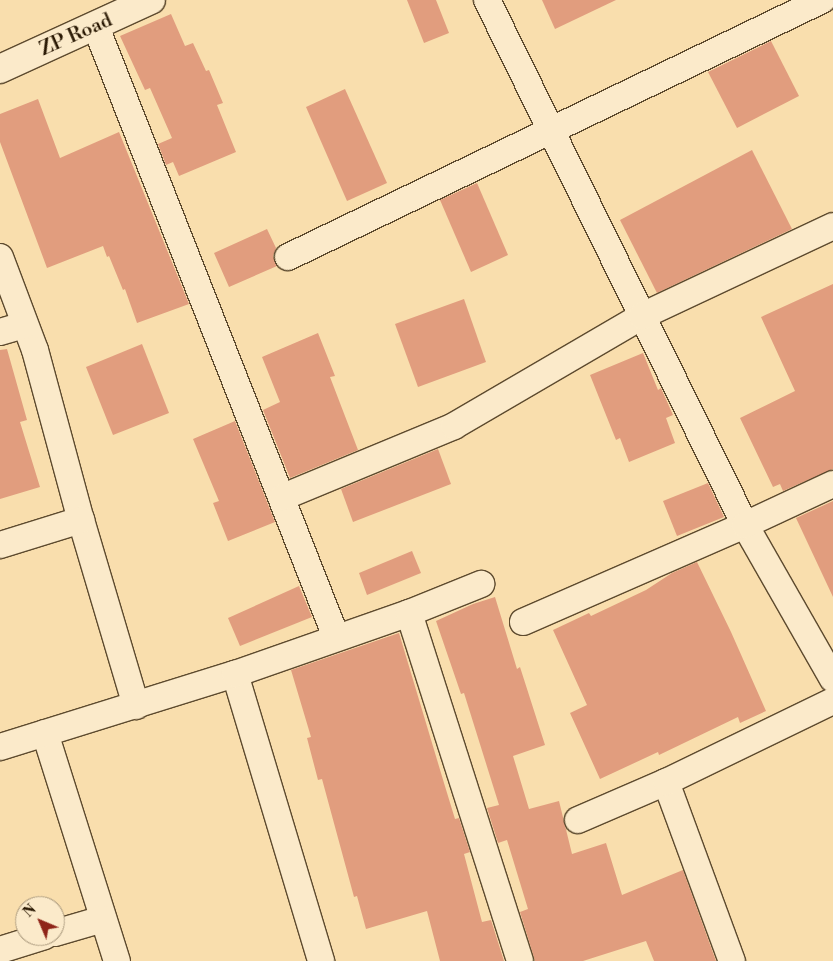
<!DOCTYPE html>
<style>
body{margin:0}
#map{position:relative;width:833px;height:961px;overflow:hidden;background:#f9dead;font-family:"Libre Bodoni",serif}
div>[style]{position:absolute}
.building>*{inset:0;background:#e19d7e}
.roads{filter:drop-shadow(1px 0 #5d4a2e) drop-shadow(-1px 0 #5d4a2e) drop-shadow(0 1px #5d4a2e) drop-shadow(0 -1px #5d4a2e)}
.street>*{height:26px;margin:-13px;padding:0 13px;transform-origin:13px;border-radius:13px;background:#fbeaca}
.secondary>*{height:28px;margin:-14px;padding:0 14px;transform-origin:14px;border-radius:14px;background:#fbeaca}
span{translate:-50% -50%;white-space:nowrap;text-align:center;line-height:1.15;-webkit-text-stroke:4px #fbeaca;paint-order:stroke}
.street-label{font-size:20px;color:#291803}
.north{position:absolute;left:15px;top:896px;width:50px;height:50px;box-sizing:border-box;background:#fbeaca;border:1px solid #a7967a;border-radius:50%;rotate:315deg;font-size:14px;font-weight:700;line-height:20px;text-align:center;color:#291803}
.north::after{content:'';display:block;margin:auto;width:18px;height:22px;background:#8f2418;clip-path:polygon(50% 0,100% 100%,50% 72%,0 100%)}
</style>
<div id="map">
<div class="building">
<div style="clip-path:polygon(407px 0,436px 0,449px 33px,424px 43px)"></div>
<div style="clip-path:polygon(542px 0,616px 0,555px 29px)"></div>
<div style="clip-path:polygon(171px 14px,185px 46px,193px 43px,206px 71px,209px 70px,223px 103px,217px 105px,236px 152px,179px 176px,173px 162px,166px 165px,158px 144px,172px 138px,150px 88px,145px 90px,120px 36px)"></div>
<div style="clip-path:polygon(771px 41px,799px 96px,737px 128px,708px 72px)"></div>
<div style="clip-path:polygon(345px 89px,387px 183px,347px 201px,306px 107px)"></div>
<div style="clip-path:polygon(38px 99px,60px 158px,119px 132px,189px 304px,137px 323px,125px 289px,123px 290px,109px 256px,107px 257px,103px 246px,47px 268px,0 142px,0 114px)"></div>
<div style="clip-path:polygon(752px 150px,792px 229px,657px 293px,620px 220px)"></div>
<div style="clip-path:polygon(477px 183px,508px 255px,471px 272px,440px 200px)"></div>
<div style="clip-path:polygon(267px 229px,276px 248px,273px 256px,277px 266px,229px 287px,214px 253px)"></div>
<div style="clip-path:polygon(833px 284px,833px 469px,783px 491px,780px 484px,773px 487px,740px 418px,795px 391px,761px 317px)"></div>
<div style="clip-path:polygon(464px 299px,486px 362px,418px 387px,395px 324px)"></div>
<div style="clip-path:polygon(318px 333px,335px 376px,330px 377px,358px 450px,290px 478px,263px 410px,280px 402px,262px 357px)"></div>
<div style="clip-path:polygon(142px 344px,169px 413px,113px 435px,86px 367px)"></div>
<div style="clip-path:polygon(7px 349px,27px 420px,20px 422px,40px 487px,0 499px,0 350px)"></div>
<div style="clip-path:polygon(643px 353px,658px 390px,661px 388px,673px 415px,666px 418px,675px 443px,629px 462px,620px 438px,616px 440px,590px 375px)"></div>
<div style="clip-path:polygon(235px 421px,275px 522px,228px 541px,213px 503px,219px 501px,193px 439px)"></div>
<div style="clip-path:polygon(438px 449px,451px 484px,353px 522px,341px 489px)"></div>
<div style="clip-path:polygon(708px 483px,724px 517px,677px 536px,663px 501px)"></div>
<div style="clip-path:polygon(833px 501px,833px 597px,796px 518px)"></div>
<div style="clip-path:polygon(412px 551px,421px 573px,367px 595px,359px 573px)"></div>
<div style="clip-path:polygon(697px 562px,731px 632px,766px 711px,740px 723px,738px 717px,659px 755px,658px 752px,600px 779px,570px 713px,587px 705px,553px 630px,589px 613px,591px 616px,646px 590px,672px 573px)"></div>
<div style="clip-path:polygon(299px 586px,312px 617px,240px 646px,228px 618px)"></div>
<div style="clip-path:polygon(495px 597px,517px 669px,520px 667px,545px 745px,513px 756px,529px 809px,559px 801px,572px 854px,606px 843px,622px 895px,683px 870px,716px 961px,654px 961px,646px 941px,583px 961px,535px 961px,520px 912px,528px 909px,507px 840px,498px 843px,487px 808px,499px 805px,464px 693px,461px 694px,436px 621px,473px 604px)"></div>
<div style="clip-path:polygon(399px 633px,444px 783px,455px 819px,459px 818px,470px 852px,464px 854px,482px 922px,491px 920px,504px 961px,440px 961px,427px 911px,366px 929px,357px 896px,354px 897px,322px 779px,318px 780px,307px 738px,311px 737px,291px 670px)"></div>
</div>
<div class="roads">
<div class="street">
<div style="left:487px;top:0;width:585px;rotate:63.83deg"></div>
<div style="left:745px;top:525px;width:177px;rotate:60.3deg"></div>
<div style="left:96px;top:27px;width:656px;rotate:68.52deg"></div>
<div style="left:0;top:257px;width:99px;rotate:69.4deg"></div>
<div style="left:35px;top:350px;width:176px;rotate:74.9deg"></div>
<div style="left:81px;top:520px;width:194px;rotate:73.5deg"></div>
<div style="left:288px;top:257px;width:593px;rotate:-25.7deg"></div>
<div style="left:0;top:332px;width:25px;rotate:-16deg"></div>
<div style="left:283px;top:497px;width:185px;rotate:-22.5deg"></div>
<div style="left:454px;top:426px;width:218px;rotate:-30.3deg"></div>
<div style="left:642px;top:316px;width:211px;rotate:-25.2deg"></div>
<div style="left:0;top:545px;width:85px;rotate:-17.2deg"></div>
<div style="left:409px;top:613px;width:78px;rotate:-21.9deg"></div>
<div style="left:523px;top:622px;width:242px;rotate:-23.6deg"></div>
<div style="left:745px;top:525px;width:97px;rotate:-25deg"></div>
<div style="left:235px;top:674px;width:300px;rotate:73.3deg"></div>
<div style="left:45px;top:733px;width:239px;rotate:72.5deg"></div>
<div style="left:0;top:747px;width:246px;rotate:-17.3deg"></div>
<div style="left:235px;top:674px;width:184px;rotate:-19.3deg"></div>
<div style="left:409px;top:613px;width:365px;rotate:72.3deg"></div>
<div style="left:666px;top:782px;width:191px;rotate:69.8deg"></div>
<div style="left:578px;top:820px;width:96px;rotate:-23.4deg"></div>
<div style="left:666px;top:782px;width:186px;rotate:-25.9deg"></div>
<div style="left:55px;top:933px;width:50px;rotate:-16.3deg"></div>
<div style="left:0;top:950px;width:47px;rotate:-17.3deg"></div>
</div>
<div class="secondary">
<div style="left:0;top:69px;width:166px;rotate:-24.6deg"></div>
</div>
</div>
<div class="street-label">
<span style="left:76px;top:35px;rotate:-24deg">ZP Road</span>
</div>
<div class="north">N</div>
</div>
